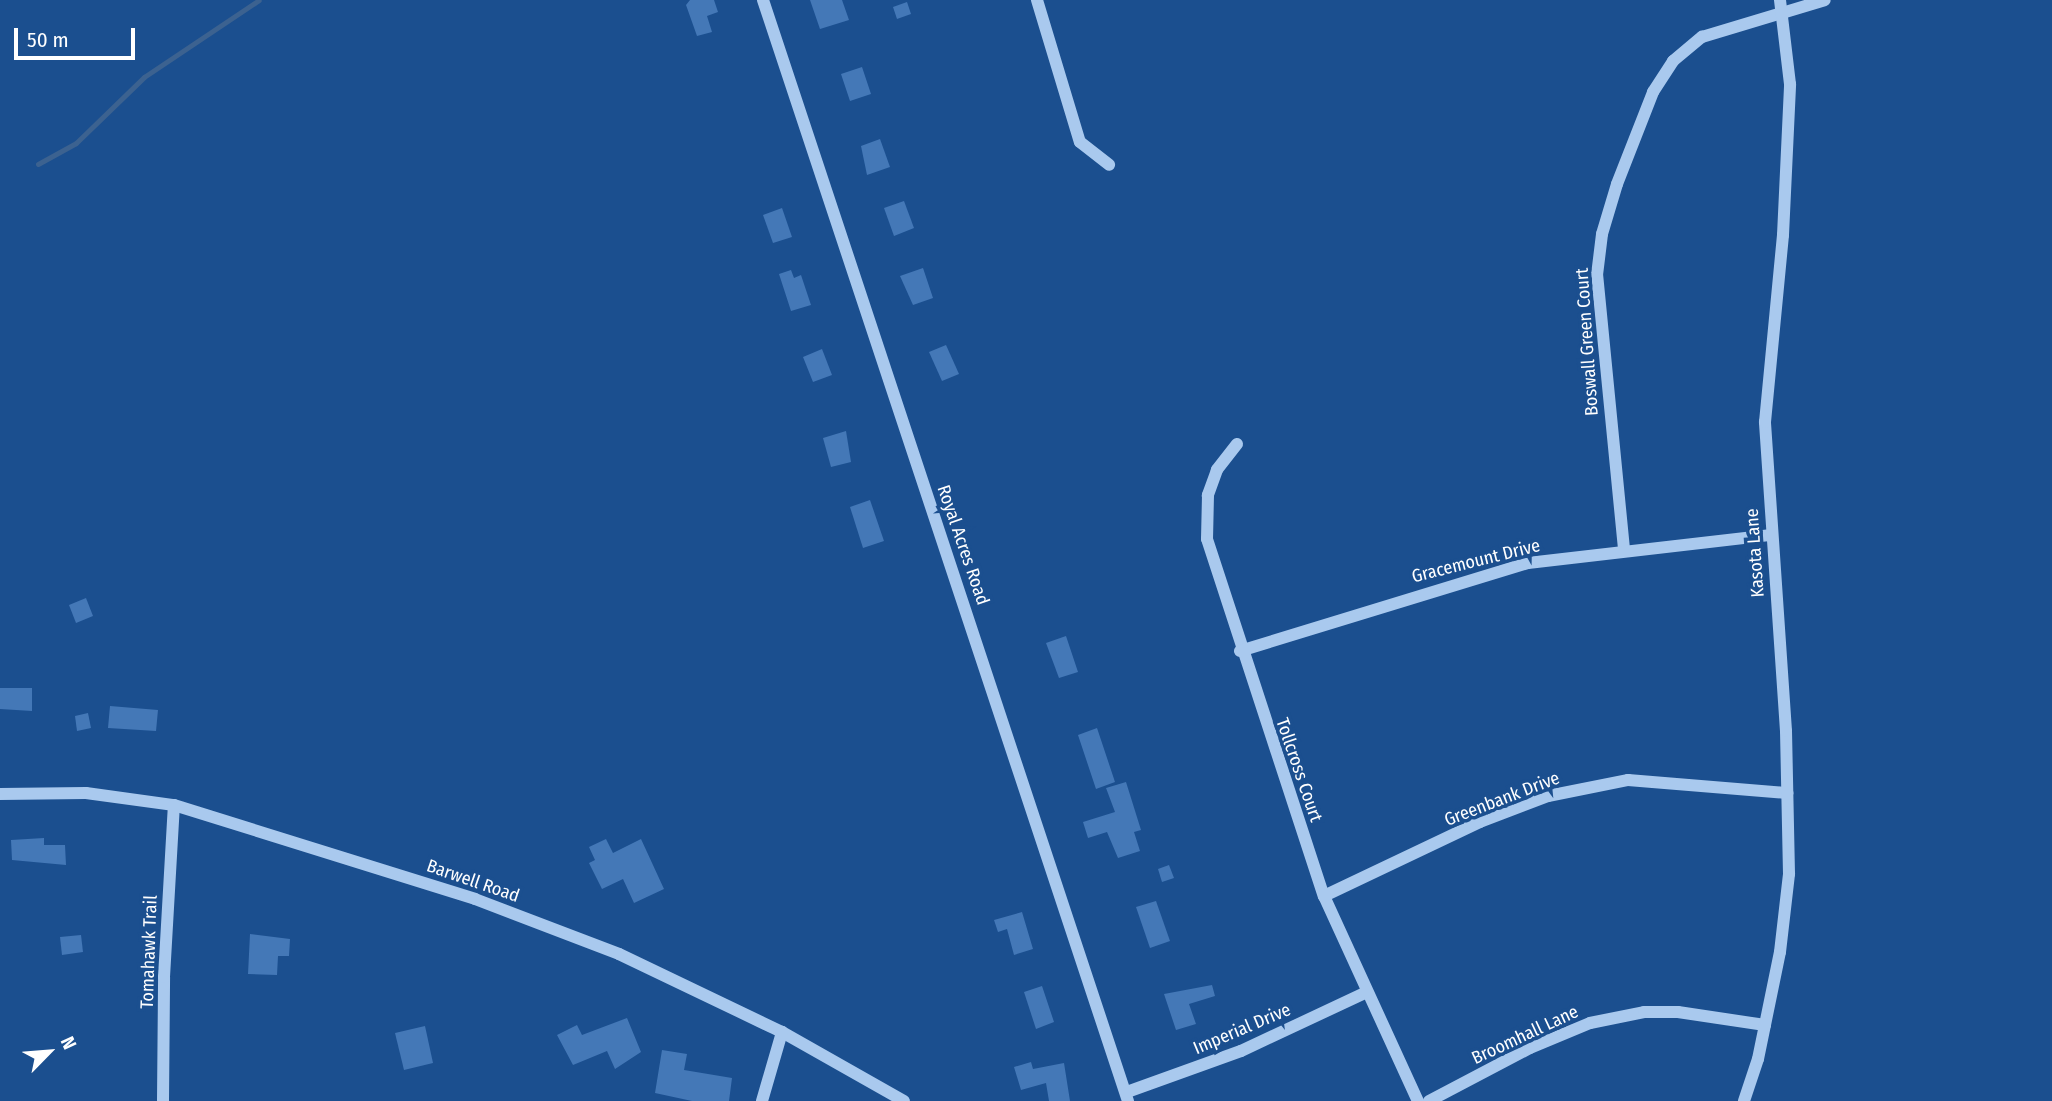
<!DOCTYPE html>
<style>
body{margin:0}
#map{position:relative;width:2052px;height:1101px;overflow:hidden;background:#1b4f8f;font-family:"Fira Sans Condensed",sans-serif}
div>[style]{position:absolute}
.stream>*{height:5px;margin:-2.5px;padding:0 2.5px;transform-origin:2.5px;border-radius:2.5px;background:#3c6290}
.building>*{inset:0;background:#4478b7}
.minor>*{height:12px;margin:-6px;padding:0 6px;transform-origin:6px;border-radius:6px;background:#a9c9ee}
span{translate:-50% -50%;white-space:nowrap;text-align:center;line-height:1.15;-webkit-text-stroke:7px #1b4f8f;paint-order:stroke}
.street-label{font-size:18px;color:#fff}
.north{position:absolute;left:14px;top:1017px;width:70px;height:70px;-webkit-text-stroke:5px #1b4f8f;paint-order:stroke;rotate:65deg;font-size:19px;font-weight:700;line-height:28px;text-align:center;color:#fff}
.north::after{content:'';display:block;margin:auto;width:24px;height:32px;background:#fff;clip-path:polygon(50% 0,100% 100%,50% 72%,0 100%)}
.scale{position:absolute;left:14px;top:28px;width:121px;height:32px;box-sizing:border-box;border:4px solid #fff;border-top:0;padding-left:9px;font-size:21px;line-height:24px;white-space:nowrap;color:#fff;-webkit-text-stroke:5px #1b4f8f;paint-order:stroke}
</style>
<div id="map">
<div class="stream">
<div style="left:38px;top:164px;width:43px;rotate:-28.9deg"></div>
<div style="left:76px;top:143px;width:95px;rotate:-44.1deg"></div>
<div style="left:144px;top:77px;width:138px;rotate:-33.8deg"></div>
</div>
<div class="building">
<div style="clip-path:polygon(690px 0,714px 0,718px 12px,707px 16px,712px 32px,697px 36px,686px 5px)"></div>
<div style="clip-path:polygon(810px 0,842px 0,849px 20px,820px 29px)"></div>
<div style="clip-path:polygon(907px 2px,911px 14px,897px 19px,893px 7px)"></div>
<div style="clip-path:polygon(862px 67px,871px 94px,850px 101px,841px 74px)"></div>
<div style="clip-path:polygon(880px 139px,890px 167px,867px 175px,861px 146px)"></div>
<div style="clip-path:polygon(904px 201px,914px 228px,894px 236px,884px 208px)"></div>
<div style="clip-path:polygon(782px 208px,792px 237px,773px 243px,763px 215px)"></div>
<div style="clip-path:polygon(923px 268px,933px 298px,913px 305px,900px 276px)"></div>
<div style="clip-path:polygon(791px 270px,794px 278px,801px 275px,811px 305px,791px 311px,779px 274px)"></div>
<div style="clip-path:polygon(946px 345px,959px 374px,942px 381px,929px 352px)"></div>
<div style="clip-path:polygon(822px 349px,832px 375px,813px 382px,803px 357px)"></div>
<div style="clip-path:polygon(846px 431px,851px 462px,831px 467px,823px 438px)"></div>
<div style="clip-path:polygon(870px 500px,884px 541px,863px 548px,850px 507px)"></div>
<div style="clip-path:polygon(86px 598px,93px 616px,76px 623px,69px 605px)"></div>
<div style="clip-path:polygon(1066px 636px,1078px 672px,1059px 678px,1046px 643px)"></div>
<div style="clip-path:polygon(0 688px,32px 688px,32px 711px,0 709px)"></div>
<div style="clip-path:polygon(110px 706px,158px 710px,156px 731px,108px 728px)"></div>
<div style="clip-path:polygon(88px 713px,91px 728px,77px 731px,75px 716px)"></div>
<div style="clip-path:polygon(1097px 728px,1115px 782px,1096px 789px,1078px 735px)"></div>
<div style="clip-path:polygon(1126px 782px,1141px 830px,1134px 832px,1140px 851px,1118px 858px,1107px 832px,1088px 838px,1083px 822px,1115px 812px,1106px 788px)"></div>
<div style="clip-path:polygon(44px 838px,44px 845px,65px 845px,66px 865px,12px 860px,11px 840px)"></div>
<div style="clip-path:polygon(606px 839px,613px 853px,641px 839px,664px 889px,634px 903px,623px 879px,602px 889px,589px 863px,595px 860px,589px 847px)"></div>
<div style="clip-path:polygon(1169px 865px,1174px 878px,1162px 882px,1158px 869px)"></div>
<div style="clip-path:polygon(1156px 901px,1170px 941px,1150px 948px,1136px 907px)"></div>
<div style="clip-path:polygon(1022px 912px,1033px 949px,1014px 955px,1007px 929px,998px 932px,994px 920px)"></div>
<div style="clip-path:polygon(250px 934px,290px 939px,289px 956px,278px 956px,277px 975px,248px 974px)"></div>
<div style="clip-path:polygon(81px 935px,83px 952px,62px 955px,60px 937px)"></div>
<div style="clip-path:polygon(1212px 985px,1215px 996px,1189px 1004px,1196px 1024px,1176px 1030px,1164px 994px)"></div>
<div style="clip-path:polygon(1042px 986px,1054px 1022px,1036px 1029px,1024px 992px)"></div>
<div style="clip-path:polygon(627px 1018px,641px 1052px,615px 1069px,607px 1051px,573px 1065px,557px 1035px,577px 1025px,582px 1035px)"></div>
<div style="clip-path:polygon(425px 1026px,433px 1063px,404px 1070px,395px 1033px)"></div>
<div style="clip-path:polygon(662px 1050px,687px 1054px,684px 1070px,732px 1078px,729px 1101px,692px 1101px,655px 1093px)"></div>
<div style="clip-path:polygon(1031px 1062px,1033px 1069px,1064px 1063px,1070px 1101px,1049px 1101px,1046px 1083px,1021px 1090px,1014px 1067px)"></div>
</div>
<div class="minor">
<div style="left:763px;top:0;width:1160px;rotate:71.66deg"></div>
<div style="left:1037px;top:0;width:148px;rotate:73.2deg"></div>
<div style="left:1080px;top:142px;width:37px;rotate:38deg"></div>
<div style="left:1237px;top:444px;width:33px;rotate:128deg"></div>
<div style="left:1217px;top:470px;width:27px;rotate:110deg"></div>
<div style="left:1208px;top:495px;width:44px;rotate:91.3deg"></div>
<div style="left:1207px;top:539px;width:376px;rotate:71.9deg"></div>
<div style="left:1324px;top:896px;width:226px;rotate:65.4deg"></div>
<div style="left:1624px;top:549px;width:275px;rotate:-95.6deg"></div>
<div style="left:1597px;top:275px;width:41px;rotate:-83deg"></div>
<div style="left:1602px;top:234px;width:52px;rotate:-73.3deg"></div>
<div style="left:1617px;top:184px;width:99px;rotate:-68.6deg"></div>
<div style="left:1653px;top:92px;width:37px;rotate:-57deg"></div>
<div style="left:1673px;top:61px;width:38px;rotate:-40deg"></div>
<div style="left:1702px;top:37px;width:128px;rotate:-16.7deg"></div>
<div style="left:1240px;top:651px;width:301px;rotate:-17deg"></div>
<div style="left:1528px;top:563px;width:245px;rotate:-6.6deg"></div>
<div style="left:0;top:794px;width:86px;rotate:-0.7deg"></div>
<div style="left:86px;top:793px;width:89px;rotate:7.8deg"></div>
<div style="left:174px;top:805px;width:315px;rotate:17.3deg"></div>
<div style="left:475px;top:899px;width:154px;rotate:20.9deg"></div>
<div style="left:619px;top:954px;width:181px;rotate:25.6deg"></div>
<div style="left:782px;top:1032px;width:140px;rotate:29.5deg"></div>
<div style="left:1324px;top:896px;width:173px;rotate:-25.4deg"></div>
<div style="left:1480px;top:822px;width:73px;rotate:-20.9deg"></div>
<div style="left:1548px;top:796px;width:82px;rotate:-11.3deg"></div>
<div style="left:1628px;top:780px;width:160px;rotate:4.7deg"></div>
<div style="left:1127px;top:1092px;width:121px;rotate:-19.8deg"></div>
<div style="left:1241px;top:1051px;width:139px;rotate:-25.1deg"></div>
<div style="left:163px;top:1101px;width:124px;rotate:-89.5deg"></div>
<div style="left:164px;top:977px;width:172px;rotate:-86.7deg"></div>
<div style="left:762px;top:1101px;width:72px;rotate:-73.8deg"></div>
<div style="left:1429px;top:1101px;width:114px;rotate:-27.7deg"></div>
<div style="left:1530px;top:1048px;width:65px;rotate:-22.6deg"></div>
<div style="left:1590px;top:1023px;width:55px;rotate:-11.5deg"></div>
<div style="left:1644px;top:1012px;width:34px"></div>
<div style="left:1678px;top:1012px;width:88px;rotate:8.5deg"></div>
<div style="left:1744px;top:1101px;width:44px;rotate:-71.6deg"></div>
<div style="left:1758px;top:1059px;width:109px;rotate:-78.4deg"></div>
<div style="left:1780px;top:952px;width:79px;rotate:-83.4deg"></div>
<div style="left:1789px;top:874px;width:143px;rotate:-91.2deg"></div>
<div style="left:1786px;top:731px;width:310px;rotate:-93.9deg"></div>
<div style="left:1765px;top:422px;width:188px;rotate:-84.5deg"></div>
<div style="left:1783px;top:235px;width:151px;rotate:-87.3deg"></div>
<div style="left:1790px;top:84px;width:85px;rotate:-96.8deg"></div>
</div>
<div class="street-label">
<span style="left:1587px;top:342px;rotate:-94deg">Boswall Green Court</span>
<span style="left:963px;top:545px;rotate:71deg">Royal Acres Road</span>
<span style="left:1755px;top:553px;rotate:-94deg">Kasota Lane</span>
<span style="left:1476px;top:561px;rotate:-14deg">Gracemount Drive</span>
<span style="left:1299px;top:770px;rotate:71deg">Tollcross Court</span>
<span style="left:1502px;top:799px;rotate:-21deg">Greenbank Drive</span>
<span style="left:473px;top:881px;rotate:19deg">Barwell Road</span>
<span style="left:149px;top:952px;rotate:-88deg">Tomahawk Trail</span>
<span style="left:1242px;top:1029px;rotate:-23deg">Imperial Drive</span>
<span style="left:1525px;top:1035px;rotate:-25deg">Broomhall Lane</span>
</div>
<div class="north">N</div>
<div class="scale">50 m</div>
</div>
